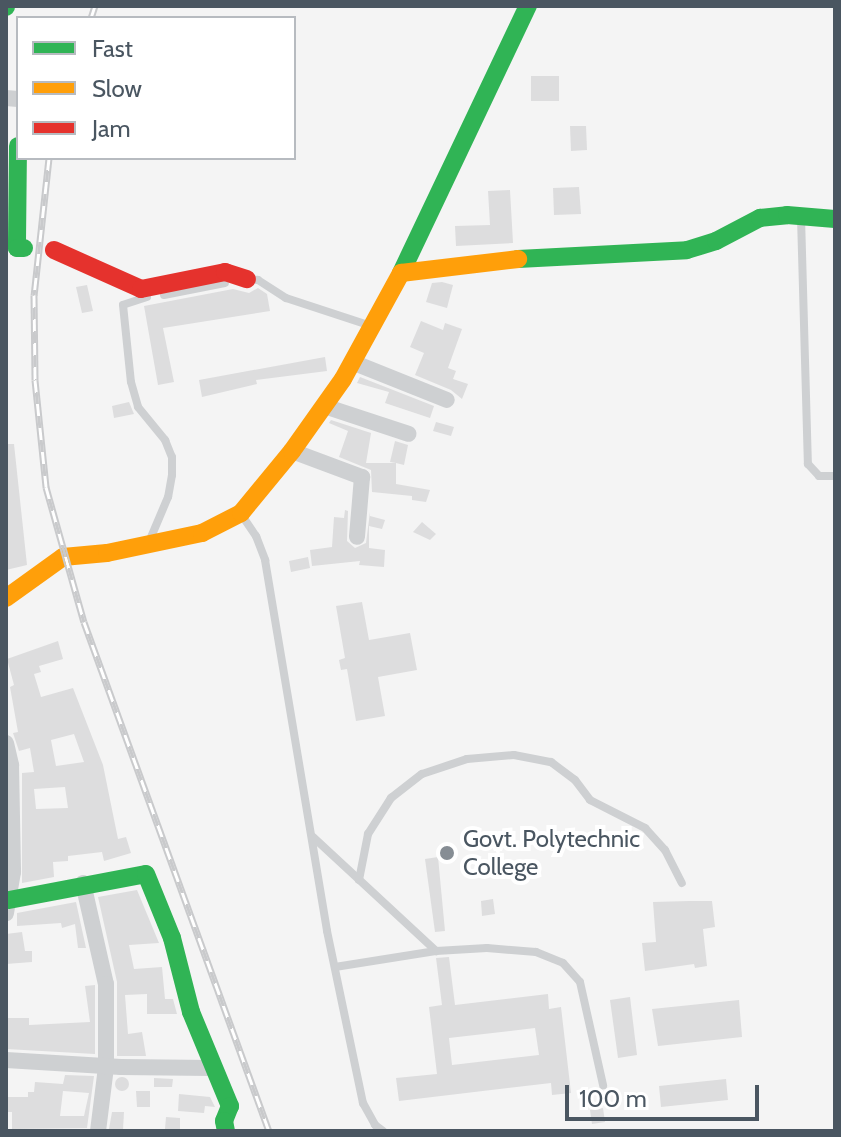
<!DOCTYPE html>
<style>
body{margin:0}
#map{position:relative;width:841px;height:1137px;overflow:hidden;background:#f4f4f4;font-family:Cabin,sans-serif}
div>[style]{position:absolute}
.building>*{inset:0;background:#ddddde}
.round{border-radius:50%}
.lane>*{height:8px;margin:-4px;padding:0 4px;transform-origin:4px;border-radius:4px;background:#ced0d2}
.street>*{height:16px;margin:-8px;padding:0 8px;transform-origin:8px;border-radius:8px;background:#ced0d2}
.fast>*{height:18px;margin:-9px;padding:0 9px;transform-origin:9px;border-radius:9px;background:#30b455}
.slow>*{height:18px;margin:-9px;padding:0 9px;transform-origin:9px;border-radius:9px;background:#ff9f0a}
.jam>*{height:18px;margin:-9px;padding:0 9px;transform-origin:9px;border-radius:9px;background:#e5322d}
.rail>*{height:7px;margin-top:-3.5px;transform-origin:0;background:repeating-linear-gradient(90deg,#fff 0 12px,#c9cacc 0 24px);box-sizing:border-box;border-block:2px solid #c9cacc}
.dots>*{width:22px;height:22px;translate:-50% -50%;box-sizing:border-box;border:4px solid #fff;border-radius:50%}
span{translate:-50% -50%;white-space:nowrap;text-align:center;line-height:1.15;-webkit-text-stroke:8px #fff;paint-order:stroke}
.poi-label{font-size:24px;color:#4a5661}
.left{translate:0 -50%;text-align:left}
.frame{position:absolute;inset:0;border:8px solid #4a5661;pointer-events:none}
.legend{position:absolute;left:16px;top:16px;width:280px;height:144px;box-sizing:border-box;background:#fff;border:2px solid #b7bbc0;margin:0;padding:10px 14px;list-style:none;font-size:24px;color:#4a5661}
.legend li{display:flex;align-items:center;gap:16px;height:40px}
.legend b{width:40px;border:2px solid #b7bbc0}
.scale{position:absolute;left:565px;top:1085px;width:194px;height:36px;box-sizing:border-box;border:4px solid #4a5661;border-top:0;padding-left:10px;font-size:24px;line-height:28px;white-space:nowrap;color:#4a5661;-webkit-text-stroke:6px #fff;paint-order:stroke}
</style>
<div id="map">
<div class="building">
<div style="clip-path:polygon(531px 76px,559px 76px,559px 101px,531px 101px)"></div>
<div style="clip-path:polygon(570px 126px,586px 126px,587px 150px,571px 151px)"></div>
<div style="clip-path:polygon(579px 187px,581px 214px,554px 215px,553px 188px)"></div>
<div style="clip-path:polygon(510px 190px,513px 243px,456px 246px,455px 226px,490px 225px,488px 191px)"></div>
<div style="clip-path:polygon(442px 282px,453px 285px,447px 308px,426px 302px,432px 283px)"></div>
<div style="clip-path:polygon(87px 285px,93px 311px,82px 313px,76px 287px)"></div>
<div style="clip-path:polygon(258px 288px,267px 294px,270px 311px,163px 328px,174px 382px,158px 385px,144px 306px,233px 289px,249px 293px)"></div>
<div style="clip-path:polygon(421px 321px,443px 330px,445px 323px,462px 329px,448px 368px,456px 371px,453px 379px,468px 384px,462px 399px,451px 390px,415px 375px,424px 353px,410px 347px)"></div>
<div style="clip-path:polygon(325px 357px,327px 371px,256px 380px,257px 384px,202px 397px,199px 380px)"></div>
<div style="clip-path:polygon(360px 377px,434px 406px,430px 418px,385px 403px,389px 392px,357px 383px)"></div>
<div style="clip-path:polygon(129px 402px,134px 414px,114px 418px,112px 406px)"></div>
<div style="clip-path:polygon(331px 420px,371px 433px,366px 463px,396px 463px,390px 462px,395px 441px,408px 445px,404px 465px,396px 463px,396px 484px,430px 490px,426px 502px,412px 500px,412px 496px,372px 492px,371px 470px,339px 457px,348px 431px,329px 423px)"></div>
<div style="clip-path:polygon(436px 422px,454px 427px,451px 436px,433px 431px)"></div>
<div style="clip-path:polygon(6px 444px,14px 444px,27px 565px,6px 570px)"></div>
<div style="clip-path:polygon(345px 510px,348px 511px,347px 541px,355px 548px,366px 543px,370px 512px,370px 516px,385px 520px,382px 529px,369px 526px,369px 548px,385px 550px,384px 567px,359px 565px,360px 561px,312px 566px,310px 550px,332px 547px,334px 517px,344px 518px)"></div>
<div style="clip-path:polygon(422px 522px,436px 534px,430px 540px,413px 532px)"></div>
<div style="clip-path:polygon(308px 557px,310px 568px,291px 572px,289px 561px)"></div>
<div style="clip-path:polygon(362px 602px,369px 640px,410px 633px,417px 670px,378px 677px,385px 716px,356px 721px,347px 669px,341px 670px,339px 660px,345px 658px,336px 606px)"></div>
<div style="clip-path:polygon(evenodd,58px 641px,63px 659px,39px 666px,41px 672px,34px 674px,41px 697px,73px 688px,103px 765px,118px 839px,126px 837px,131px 853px,104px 861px,102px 852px,68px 856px,68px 861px,53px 862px,54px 877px,22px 883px,22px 773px,34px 772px,30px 748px,19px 751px,13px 733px,18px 732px,10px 687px,14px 685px,7px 659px,58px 641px,74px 734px,84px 762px,56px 766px,51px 740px,74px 734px,58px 641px,65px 787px,68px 808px,36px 809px,34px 789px,65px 787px)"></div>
<div style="clip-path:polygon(438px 857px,445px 931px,435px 932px,425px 859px)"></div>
<div style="clip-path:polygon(137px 890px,159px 943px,129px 945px,134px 969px,162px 967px,165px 999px,173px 999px,177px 1014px,147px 1014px,147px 994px,125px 995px,128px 1034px,142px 1032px,146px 1056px,117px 1056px,117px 982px,98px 897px)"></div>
<div style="clip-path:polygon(493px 899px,495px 914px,482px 916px,481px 901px)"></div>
<div style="clip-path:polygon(689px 901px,712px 901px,715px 927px,703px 929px,707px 966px,695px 968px,694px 964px,645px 971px,642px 943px,656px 942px,653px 902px)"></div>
<div style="clip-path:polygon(76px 902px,86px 948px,78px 948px,75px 924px,62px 928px,61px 923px,17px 926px,17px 913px)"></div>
<div style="clip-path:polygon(22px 932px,25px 951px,32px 951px,32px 962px,6px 964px,6px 934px)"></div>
<div style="clip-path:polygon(evenodd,449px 957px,455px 1005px,548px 994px,549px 1009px,561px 1007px,571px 1093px,552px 1095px,551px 1083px,399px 1101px,396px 1078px,437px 1074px,429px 1007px,442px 1005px,436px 958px,449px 957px,535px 1028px,539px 1055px,452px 1065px,449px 1038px,535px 1028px)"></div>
<div style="clip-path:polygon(95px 985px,95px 1054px,6px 1049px,6px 1018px,29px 1018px,29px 1025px,90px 1022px,85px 986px)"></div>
<div style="clip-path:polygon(630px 997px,637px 1055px,618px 1058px,610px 1000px)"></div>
<div style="clip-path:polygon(739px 1000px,742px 1037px,658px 1046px,652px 1009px)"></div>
<div style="clip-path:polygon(evenodd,65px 1075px,94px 1076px,87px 1128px,12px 1129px,12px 1112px,6px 1112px,6px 1097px,28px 1097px,28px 1092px,34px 1092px,35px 1082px,63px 1084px,65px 1075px,63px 1091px,89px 1093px,84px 1116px,60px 1116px,63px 1091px)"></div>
<div class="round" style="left:115px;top:1077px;width:14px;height:14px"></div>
<div style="clip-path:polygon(154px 1078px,173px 1079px,172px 1087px,154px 1087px)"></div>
<div style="clip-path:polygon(726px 1079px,728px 1100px,661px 1107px,659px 1086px)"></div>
<div style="clip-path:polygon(136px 1091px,150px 1091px,150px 1107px,137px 1107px)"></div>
<div style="clip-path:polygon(179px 1094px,210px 1097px,215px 1107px,205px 1106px,204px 1113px,178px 1111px)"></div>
<div style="clip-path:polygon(603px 1108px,605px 1122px,592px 1124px,590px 1110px)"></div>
<div style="clip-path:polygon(112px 1112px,124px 1112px,123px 1130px,109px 1129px)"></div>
<div style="clip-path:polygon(166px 1117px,180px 1118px,180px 1129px,165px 1129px)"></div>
</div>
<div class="lane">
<div style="left:801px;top:217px;width:247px;rotate:88.4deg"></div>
<div style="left:808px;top:464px;width:16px;rotate:47deg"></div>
<div style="left:819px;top:476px;width:16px"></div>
<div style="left:247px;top:279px;width:11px;rotate:5deg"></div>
<div style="left:258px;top:280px;width:33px;rotate:33deg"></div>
<div style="left:286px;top:298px;width:89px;rotate:18.2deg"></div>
<div style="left:164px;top:295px;width:62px;rotate:-11.1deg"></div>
<div style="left:147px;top:297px;width:25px;rotate:162deg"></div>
<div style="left:123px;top:305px;width:77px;rotate:84.1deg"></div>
<div style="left:131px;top:382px;width:26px;rotate:74deg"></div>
<div style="left:138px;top:407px;width:43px;rotate:50.7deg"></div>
<div style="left:165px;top:440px;width:18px;rotate:68deg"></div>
<div style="left:172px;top:457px;width:18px;rotate:90deg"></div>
<div style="left:172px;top:475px;width:22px;rotate:100deg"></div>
<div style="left:168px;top:497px;width:49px;rotate:112.9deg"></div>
<div style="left:241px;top:514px;width:27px;rotate:56deg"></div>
<div style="left:256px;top:536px;width:26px;rotate:69deg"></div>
<div style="left:265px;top:560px;width:376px;rotate:80.5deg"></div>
<div style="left:327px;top:931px;width:176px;rotate:78.2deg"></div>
<div style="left:363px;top:1103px;width:25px;rotate:61deg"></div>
<div style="left:375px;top:1125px;width:10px;rotate:37deg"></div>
<div style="left:313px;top:837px;width:168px;rotate:42.8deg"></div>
<div style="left:359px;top:880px;width:47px;rotate:-78.9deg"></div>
<div style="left:368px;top:834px;width:43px;rotate:-57.4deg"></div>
<div style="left:391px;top:798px;width:39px;rotate:-38deg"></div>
<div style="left:422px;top:774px;width:47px;rotate:-18.4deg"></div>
<div style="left:467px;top:759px;width:47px;rotate:-4.9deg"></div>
<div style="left:514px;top:755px;width:38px;rotate:11deg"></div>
<div style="left:551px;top:762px;width:30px;rotate:37deg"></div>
<div style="left:575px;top:780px;width:25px;rotate:53deg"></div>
<div style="left:590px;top:800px;width:62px;rotate:27deg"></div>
<div style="left:645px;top:828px;width:30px;rotate:48deg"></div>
<div style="left:665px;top:850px;width:37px;rotate:63deg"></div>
<div style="left:335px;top:967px;width:102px;rotate:-9deg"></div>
<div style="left:436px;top:951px;width:51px;rotate:-3.4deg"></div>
<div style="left:487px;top:948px;width:49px;rotate:4.7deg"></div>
<div style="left:536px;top:952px;width:29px;rotate:22deg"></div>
<div style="left:563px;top:963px;width:25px;rotate:48deg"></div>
<div style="left:580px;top:982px;width:106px;rotate:77.4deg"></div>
</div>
<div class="street">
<div style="left:6px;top:98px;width:12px;rotate:5deg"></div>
<div style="left:352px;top:362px;width:102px;rotate:21.8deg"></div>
<div style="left:324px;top:406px;width:89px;rotate:18.2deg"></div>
<div style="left:292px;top:451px;width:75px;rotate:20.4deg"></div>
<div style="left:362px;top:477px;width:60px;rotate:94.8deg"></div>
<div style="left:6px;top:743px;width:23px;rotate:77deg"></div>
<div style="left:11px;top:765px;width:107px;rotate:88.9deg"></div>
<div style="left:13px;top:872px;width:42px;rotate:99.7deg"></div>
<div style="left:83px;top:883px;width:104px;rotate:77.2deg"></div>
<div style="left:106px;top:984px;width:83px;rotate:90deg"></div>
<div style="left:106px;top:1067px;width:64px;rotate:97.1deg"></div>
<div style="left:6px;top:1060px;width:115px;rotate:3.5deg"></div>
<div style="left:121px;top:1067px;width:90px;rotate:0.6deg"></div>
</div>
<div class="fast">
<div style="left:6px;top:6px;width:1px;rotate:90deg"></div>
<div style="left:18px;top:146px;width:102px;rotate:90.6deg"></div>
<div style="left:17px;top:248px;width:7px"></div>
<div style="left:518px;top:259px;width:169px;rotate:-3deg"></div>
<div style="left:687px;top:250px;width:30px;rotate:-17deg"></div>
<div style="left:716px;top:241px;width:50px;rotate:-27.6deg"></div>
<div style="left:760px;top:218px;width:27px;rotate:-6deg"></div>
<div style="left:787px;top:215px;width:48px;rotate:4.8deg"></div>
<div style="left:401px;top:273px;width:296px;rotate:-64.6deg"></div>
<div style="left:9px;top:900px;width:139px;rotate:-10.7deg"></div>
<div style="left:146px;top:874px;width:69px;rotate:67.9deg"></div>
<div style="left:172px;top:938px;width:76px;rotate:75.6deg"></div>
<div style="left:191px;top:1012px;width:102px;rotate:67.5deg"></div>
<div style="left:230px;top:1106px;width:16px;rotate:112deg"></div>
<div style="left:224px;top:1121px;width:10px;rotate:79deg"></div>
</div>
<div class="slow">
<div style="left:6px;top:598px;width:70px;rotate:-35.7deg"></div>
<div style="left:63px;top:557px;width:44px;rotate:-5.2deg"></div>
<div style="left:107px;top:553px;width:97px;rotate:-11.9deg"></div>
<div style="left:202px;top:533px;width:44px;rotate:-27.1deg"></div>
<div style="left:241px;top:513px;width:80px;rotate:-50.6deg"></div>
<div style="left:292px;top:451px;width:88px;rotate:-54.7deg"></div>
<div style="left:343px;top:379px;width:121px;rotate:-61.3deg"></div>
<div style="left:401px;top:273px;width:118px;rotate:-6.8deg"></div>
</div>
<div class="jam">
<div style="left:54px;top:250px;width:95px;rotate:24.1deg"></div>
<div style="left:141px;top:289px;width:86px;rotate:-11.4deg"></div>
<div style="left:225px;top:272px;width:23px;rotate:18deg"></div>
</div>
<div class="rail">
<div style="left:91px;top:18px;width:13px;rotate:-72deg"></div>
<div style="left:49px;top:158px;width:138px;rotate:96.2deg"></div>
<div style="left:34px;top:295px;width:85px;rotate:89.3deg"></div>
<div style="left:35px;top:380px;width:108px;rotate:84.1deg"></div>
<div style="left:46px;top:487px;width:140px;rotate:74.3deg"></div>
<div style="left:84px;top:622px;width:542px;rotate:70.03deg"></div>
</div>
<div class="dots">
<div style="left:447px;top:853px;background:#868d94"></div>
</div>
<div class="poi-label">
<span class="left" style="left:463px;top:853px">Govt. Polytechnic<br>College</span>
</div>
<div class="frame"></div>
<ul class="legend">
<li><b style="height:10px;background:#30b455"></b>Fast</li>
<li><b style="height:10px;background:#ff9f0a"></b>Slow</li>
<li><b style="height:10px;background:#e5322d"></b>Jam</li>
</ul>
<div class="scale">100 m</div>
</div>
